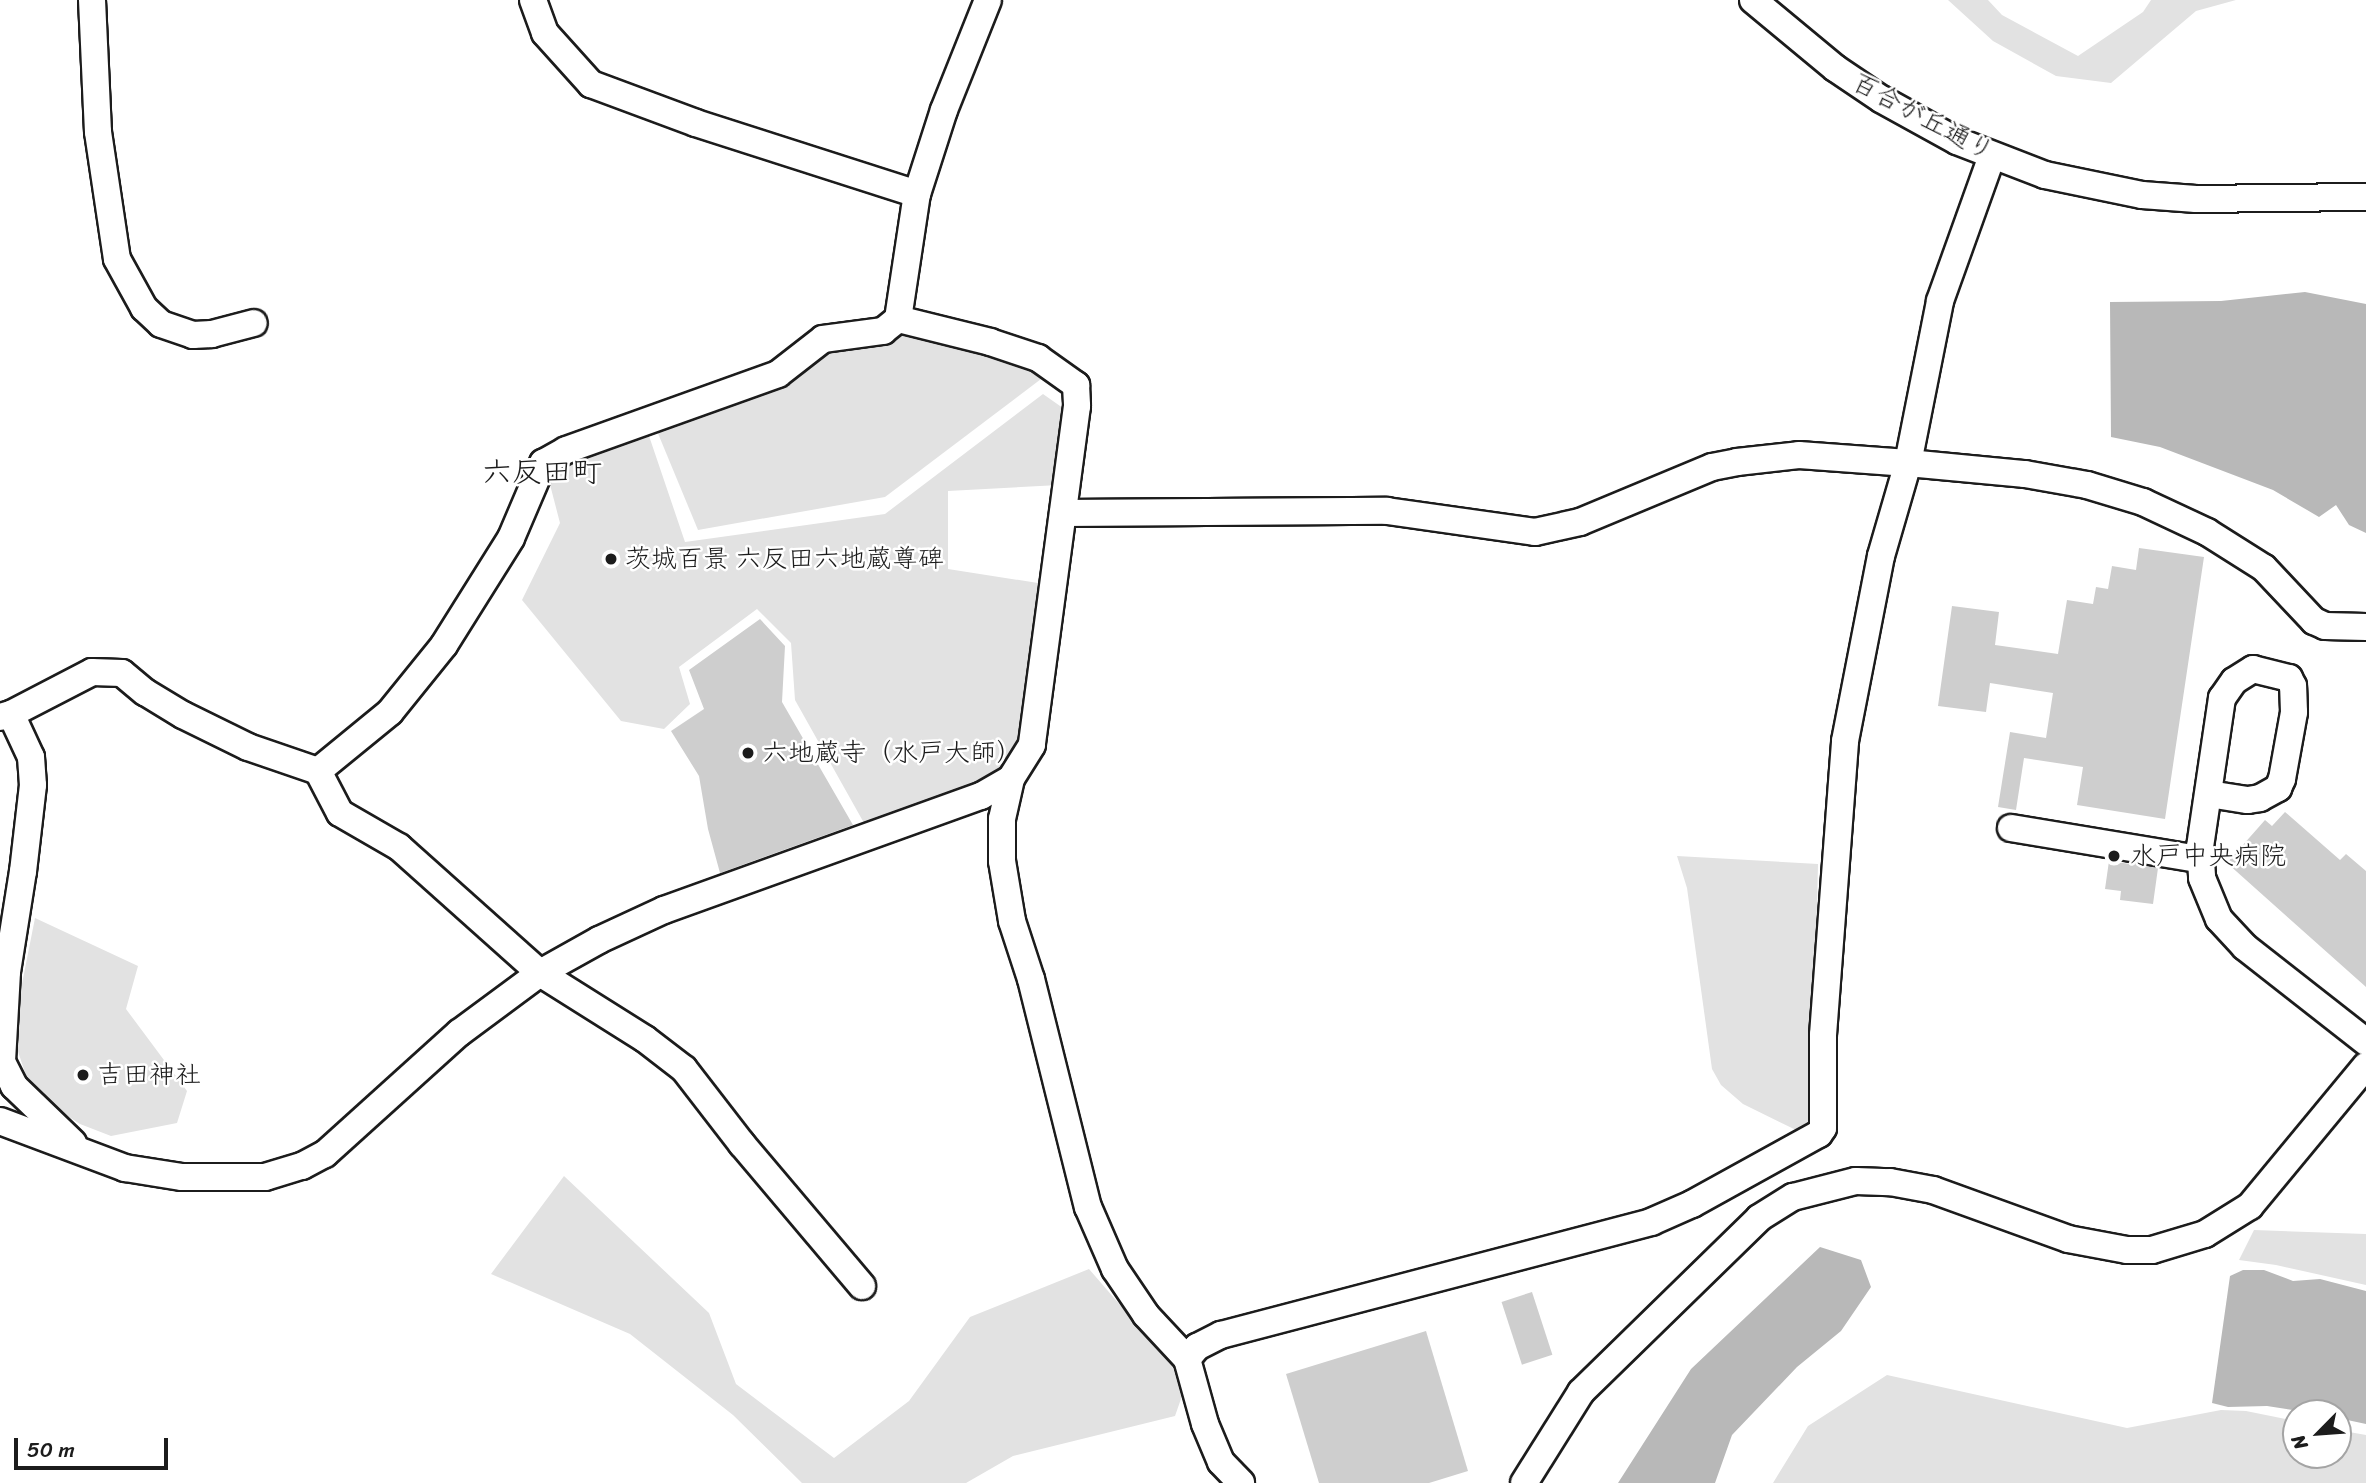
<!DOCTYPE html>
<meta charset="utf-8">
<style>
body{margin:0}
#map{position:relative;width:2366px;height:1483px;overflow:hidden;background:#fff;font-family:Sriracha,"Klee One",sans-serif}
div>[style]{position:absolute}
.green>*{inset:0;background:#e2e2e2}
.water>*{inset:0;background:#b8b8b8}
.building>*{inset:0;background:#cecece;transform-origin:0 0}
.roads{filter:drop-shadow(2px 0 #1c1c1c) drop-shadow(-2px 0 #1c1c1c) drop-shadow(0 2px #1c1c1c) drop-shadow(0 -2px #1c1c1c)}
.minor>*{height:26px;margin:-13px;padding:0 13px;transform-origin:13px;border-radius:13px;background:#fff}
.dots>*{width:19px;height:19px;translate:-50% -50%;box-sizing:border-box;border:4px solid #fff;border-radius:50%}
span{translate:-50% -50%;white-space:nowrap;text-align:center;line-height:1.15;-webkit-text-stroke:5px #fff;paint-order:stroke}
.street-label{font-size:26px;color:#1c1c1c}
.poi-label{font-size:26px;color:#1c1c1c}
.left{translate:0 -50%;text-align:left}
.quarter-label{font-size:30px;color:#1c1c1c}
.north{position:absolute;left:2282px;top:1399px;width:70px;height:70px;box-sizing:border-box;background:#fff;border:2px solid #a4a4a4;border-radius:50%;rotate:245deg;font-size:19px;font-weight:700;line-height:28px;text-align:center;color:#1c1c1c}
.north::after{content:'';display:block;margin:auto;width:24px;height:32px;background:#1c1c1c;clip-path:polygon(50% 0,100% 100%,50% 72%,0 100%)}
.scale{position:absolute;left:14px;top:1438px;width:154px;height:32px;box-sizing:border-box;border:4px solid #1c1c1c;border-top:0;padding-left:9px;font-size:21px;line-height:24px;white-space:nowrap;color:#1c1c1c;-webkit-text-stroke:5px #fff;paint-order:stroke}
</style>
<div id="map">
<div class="green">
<div style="clip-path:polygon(1948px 0,1988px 0,2002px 15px,2078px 56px,2143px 12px,2151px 0,2236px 0,2196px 11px,2111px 83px,2056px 76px,1993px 41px)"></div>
<div style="clip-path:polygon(900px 329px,1045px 376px,885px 497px,698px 530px,657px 431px,823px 349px)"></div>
<div style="clip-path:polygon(1043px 394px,1070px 413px,1059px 485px,948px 491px,948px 569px,1038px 583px,1019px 741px,996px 787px,864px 823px,795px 700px,791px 643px,757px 609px,679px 667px,690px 704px,664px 729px,621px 721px,522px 600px,560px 523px,547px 473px,647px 430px,685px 542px,885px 514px)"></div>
<div style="clip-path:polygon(1677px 856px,1818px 864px,1812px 1114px,1808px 1124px,1796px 1130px,1743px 1104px,1721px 1085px,1712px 1069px,1687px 888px)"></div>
<div style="clip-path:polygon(35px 918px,138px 966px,126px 1009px,187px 1091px,177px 1123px,111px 1136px,80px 1124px,44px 1101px,27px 1079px,15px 1042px,16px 1014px)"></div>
<div style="clip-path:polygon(564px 1176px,709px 1313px,736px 1384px,834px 1458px,909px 1401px,970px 1317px,1089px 1269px,1172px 1365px,1182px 1396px,1175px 1416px,1013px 1456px,966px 1483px,802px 1483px,733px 1415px,630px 1334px,491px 1274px)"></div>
<div style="clip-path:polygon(2254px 1230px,2366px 1234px,2366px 1285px,2276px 1265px,2239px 1260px)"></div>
<div style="clip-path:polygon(1887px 1375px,2127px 1428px,2221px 1410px,2246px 1411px,2296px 1421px,2296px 1455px,2338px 1455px,2338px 1430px,2366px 1435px,2366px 1483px,1773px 1483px,1808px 1426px)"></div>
</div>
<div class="water">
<div style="clip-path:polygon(2305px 292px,2366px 304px,2366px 533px,2349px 525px,2336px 505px,2319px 517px,2273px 490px,2160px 447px,2111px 437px,2110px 302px,2221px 301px)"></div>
<div style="clip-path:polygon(1820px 1247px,1861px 1260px,1871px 1287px,1841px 1331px,1797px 1367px,1732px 1435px,1715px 1483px,1618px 1483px,1691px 1369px)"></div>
<div style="clip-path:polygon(2243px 1270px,2264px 1270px,2293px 1281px,2320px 1279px,2366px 1291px,2366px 1424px,2338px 1418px,2338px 1413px,2313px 1413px,2267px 1406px,2228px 1407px,2212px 1403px,2230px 1276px)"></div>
</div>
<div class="building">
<div style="clip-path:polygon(2139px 548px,2204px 557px,2165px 819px,2077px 805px,2083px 767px,2024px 758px,2016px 810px,1998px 807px,2010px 732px,2046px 738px,2053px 693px,1990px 683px,1986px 712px,1938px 706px,1952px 606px,1999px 612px,1995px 645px,2058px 654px,2067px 600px,2093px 604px,2096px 587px,2108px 589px,2112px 566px,2136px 570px)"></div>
<div style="clip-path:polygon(760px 619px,785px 646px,782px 702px,853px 825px,720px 873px,708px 829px,699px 776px,671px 731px,704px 709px,689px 670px)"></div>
<div style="clip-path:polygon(2285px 812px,2340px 860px,2346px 854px,2366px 871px,2366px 987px,2227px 863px,2265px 820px,2272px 826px)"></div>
<div style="clip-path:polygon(2109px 861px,2158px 868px,2153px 904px,2120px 900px,2121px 891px,2105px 889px)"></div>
<div style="left:1532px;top:1292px;width:66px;height:32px;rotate:72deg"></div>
<div style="clip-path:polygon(1426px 1331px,1468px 1471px,1429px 1483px,1319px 1483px,1286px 1374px)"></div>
</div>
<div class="roads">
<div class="minor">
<div style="left:92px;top:0;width:132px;rotate:87.4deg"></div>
<div style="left:98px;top:132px;width:128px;rotate:81.5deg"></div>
<div style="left:117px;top:259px;width:56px;rotate:61.1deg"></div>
<div style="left:144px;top:308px;width:23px;rotate:43deg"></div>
<div style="left:161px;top:324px;width:34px;rotate:19deg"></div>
<div style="left:193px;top:335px;width:19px;rotate:-3deg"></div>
<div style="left:212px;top:334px;width:43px;rotate:-14.7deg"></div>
<div style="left:533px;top:0;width:35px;rotate:70deg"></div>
<div style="left:545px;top:33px;width:69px;rotate:48deg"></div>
<div style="left:591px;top:84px;width:112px;rotate:20.4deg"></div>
<div style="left:696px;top:123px;width:232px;rotate:17.8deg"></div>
<div style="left:1753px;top:0;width:107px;rotate:39.7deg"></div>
<div style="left:1835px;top:68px;width:55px;rotate:34deg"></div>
<div style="left:1881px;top:99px;width:87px;rotate:28.9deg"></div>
<div style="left:1957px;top:141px;width:94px;rotate:21.1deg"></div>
<div style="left:2045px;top:175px;width:99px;rotate:11.7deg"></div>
<div style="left:2142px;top:195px;width:54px;rotate:4.2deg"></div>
<div style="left:2196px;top:199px;width:170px;rotate:-0.7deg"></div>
<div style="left:898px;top:319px;width:95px;rotate:14deg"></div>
<div style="left:990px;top:342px;width:51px;rotate:18.4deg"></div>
<div style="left:1038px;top:358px;width:47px;rotate:35.4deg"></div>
<div style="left:1076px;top:385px;width:21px;rotate:87deg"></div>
<div style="left:1077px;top:406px;width:342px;rotate:97.6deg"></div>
<div style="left:1032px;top:745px;width:40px;rotate:122deg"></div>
<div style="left:1011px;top:779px;width:41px;rotate:102.7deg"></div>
<div style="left:1002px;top:819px;width:42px;rotate:90deg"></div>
<div style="left:1002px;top:861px;width:61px;rotate:80.5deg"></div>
<div style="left:1012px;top:921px;width:61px;rotate:71.9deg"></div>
<div style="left:1031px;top:979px;width:235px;rotate:76deg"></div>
<div style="left:1088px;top:1207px;width:68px;rotate:66.5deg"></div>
<div style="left:1115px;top:1269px;width:55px;rotate:56deg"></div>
<div style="left:1146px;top:1315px;width:60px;rotate:47deg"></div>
<div style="left:1187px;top:1359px;width:67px;rotate:74.5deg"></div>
<div style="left:1205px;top:1424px;width:41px;rotate:67.2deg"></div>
<div style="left:1221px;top:1462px;width:29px;rotate:46deg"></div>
<div style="left:1063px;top:513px;width:324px;rotate:-0.4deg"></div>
<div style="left:1387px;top:511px;width:149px;rotate:8.1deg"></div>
<div style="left:1535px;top:532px;width:46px;rotate:-12.5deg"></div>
<div style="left:1580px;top:522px;width:143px;rotate:-22.6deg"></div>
<div style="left:1712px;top:467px;width:25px;rotate:-11deg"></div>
<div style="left:1737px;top:462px;width:62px;rotate:-6.4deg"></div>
<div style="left:1799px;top:455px;width:109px;rotate:4.2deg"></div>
<div style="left:1908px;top:463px;width:118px;rotate:5.4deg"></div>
<div style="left:2025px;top:474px;width:63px;rotate:10.1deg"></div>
<div style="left:2087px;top:485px;width:59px;rotate:16.9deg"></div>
<div style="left:2143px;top:502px;width:71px;rotate:25.1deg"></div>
<div style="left:2207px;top:532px;width:67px;rotate:32.3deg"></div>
<div style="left:2264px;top:568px;width:73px;rotate:46.7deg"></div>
<div style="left:2314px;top:621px;width:12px;rotate:24deg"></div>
<div style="left:2325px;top:626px;width:41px;rotate:1.4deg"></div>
<div style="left:11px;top:714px;width:47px;rotate:65.1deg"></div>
<div style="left:31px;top:757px;width:28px;rotate:86deg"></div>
<div style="left:33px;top:785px;width:87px;rotate:96.6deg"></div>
<div style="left:23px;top:871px;width:102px;rotate:99deg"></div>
<div style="left:7px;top:972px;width:90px;rotate:93.2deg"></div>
<div style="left:2px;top:1062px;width:27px;rotate:63deg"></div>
<div style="left:14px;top:1086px;width:82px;rotate:44deg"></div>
<div style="left:0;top:717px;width:11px;rotate:-15deg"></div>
<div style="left:11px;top:714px;width:91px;rotate:-27.4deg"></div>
<div style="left:92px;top:672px;width:30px;rotate:2deg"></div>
<div style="left:122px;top:673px;width:30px;rotate:40deg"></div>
<div style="left:145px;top:692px;width:44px;rotate:31.2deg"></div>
<div style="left:183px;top:715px;width:72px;rotate:26.2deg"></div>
<div style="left:248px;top:747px;width:74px;rotate:18.9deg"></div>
<div style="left:318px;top:771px;width:47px;rotate:62.4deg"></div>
<div style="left:340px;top:813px;width:68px;rotate:30deg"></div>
<div style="left:399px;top:847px;width:189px;rotate:41.8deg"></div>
<div style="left:540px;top:973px;width:124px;rotate:32.2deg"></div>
<div style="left:645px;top:1039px;width:49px;rotate:37.6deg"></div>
<div style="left:684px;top:1069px;width:95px;rotate:52.3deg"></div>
<div style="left:742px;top:1144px;width:186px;rotate:49.8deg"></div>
<div style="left:318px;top:771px;width:93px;rotate:-39.3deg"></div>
<div style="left:390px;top:712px;width:86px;rotate:-51.1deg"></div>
<div style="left:444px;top:645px;width:126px;rotate:-57.9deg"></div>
<div style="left:511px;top:538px;width:82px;rotate:-66.9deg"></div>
<div style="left:543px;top:463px;width:26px;rotate:-29deg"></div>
<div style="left:566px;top:450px;width:225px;rotate:-19.7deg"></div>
<div style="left:778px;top:374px;width:57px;rotate:-37.9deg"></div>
<div style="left:823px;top:339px;width:61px;rotate:-7.6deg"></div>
<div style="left:883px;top:331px;width:19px;rotate:-39deg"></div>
<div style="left:898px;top:319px;width:126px;rotate:-81.4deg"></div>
<div style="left:917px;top:194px;width:88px;rotate:-72.2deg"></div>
<div style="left:944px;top:110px;width:118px;rotate:-68.2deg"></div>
<div style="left:2209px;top:794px;width:39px;rotate:9deg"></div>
<div style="left:2248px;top:800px;width:12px;rotate:-9deg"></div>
<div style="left:2260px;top:798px;width:21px;rotate:-29deg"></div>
<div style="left:2278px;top:788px;width:10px;rotate:-66deg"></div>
<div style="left:2282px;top:779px;width:68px;rotate:-79.8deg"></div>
<div style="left:2294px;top:712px;width:26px;rotate:-92deg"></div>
<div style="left:2293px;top:686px;width:9px;rotate:-117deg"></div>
<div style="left:2289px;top:678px;width:37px;rotate:-166deg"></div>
<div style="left:2253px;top:669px;width:22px;rotate:148deg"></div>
<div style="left:2234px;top:681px;width:21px;rotate:125deg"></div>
<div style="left:2222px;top:698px;width:151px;rotate:98.4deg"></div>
<div style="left:2200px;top:847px;width:31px;rotate:86deg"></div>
<div style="left:2202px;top:878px;width:44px;rotate:67.5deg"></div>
<div style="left:2219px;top:919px;width:38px;rotate:47deg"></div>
<div style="left:2245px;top:947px;width:154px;rotate:38.1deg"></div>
<div style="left:2011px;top:828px;width:191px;rotate:9.4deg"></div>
<div style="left:0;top:1121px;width:134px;rotate:20.6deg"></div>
<div style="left:125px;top:1168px;width:58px;rotate:9deg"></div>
<div style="left:182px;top:1177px;width:83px"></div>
<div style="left:265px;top:1177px;width:39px;rotate:-17deg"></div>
<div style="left:302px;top:1166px;width:26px;rotate:-28deg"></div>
<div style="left:325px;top:1154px;width:181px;rotate:-42.1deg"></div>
<div style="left:459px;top:1033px;width:101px;rotate:-36.5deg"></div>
<div style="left:540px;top:973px;width:68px;rotate:-29.2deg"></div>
<div style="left:599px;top:940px;width:72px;rotate:-24.8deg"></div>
<div style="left:664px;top:910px;width:337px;rotate:-19.8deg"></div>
<div style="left:981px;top:796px;width:34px;rotate:-30deg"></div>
<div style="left:1187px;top:1359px;width:16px;rotate:-50deg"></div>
<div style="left:1197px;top:1347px;width:27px;rotate:-27deg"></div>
<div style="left:1221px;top:1335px;width:445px;rotate:-14.7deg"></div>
<div style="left:1651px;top:1222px;width:45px;rotate:-23.7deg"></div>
<div style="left:1692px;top:1204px;width:145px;rotate:-28.9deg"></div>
<div style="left:1819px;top:1134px;width:7px;rotate:-56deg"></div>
<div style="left:1823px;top:1128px;width:93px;rotate:-90deg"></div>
<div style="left:1823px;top:1035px;width:295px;rotate:-85.7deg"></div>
<div style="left:1845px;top:741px;width:188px;rotate:-79deg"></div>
<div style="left:1881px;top:556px;width:97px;rotate:-73.8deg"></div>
<div style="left:1908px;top:463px;width:165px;rotate:-78.8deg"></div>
<div style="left:1940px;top:301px;width:154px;rotate:-70.3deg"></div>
<div style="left:1524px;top:1483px;width:107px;rotate:-57.9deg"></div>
<div style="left:1581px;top:1392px;width:249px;rotate:-44.3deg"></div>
<div style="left:1759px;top:1218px;width:40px;rotate:-32deg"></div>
<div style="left:1793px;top:1197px;width:65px;rotate:-14.3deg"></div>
<div style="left:1856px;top:1181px;width:34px;rotate:2deg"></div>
<div style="left:1890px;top:1182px;width:44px;rotate:10.5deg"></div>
<div style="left:1933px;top:1190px;width:144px;rotate:19.9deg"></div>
<div style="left:2068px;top:1239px;width:60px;rotate:10.6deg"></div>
<div style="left:2127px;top:1250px;width:25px"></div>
<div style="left:2152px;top:1250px;width:55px;rotate:-16.8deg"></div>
<div style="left:2205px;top:1234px;width:53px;rotate:-31.9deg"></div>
<div style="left:2250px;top:1206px;width:182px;rotate:-50.4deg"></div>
</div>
</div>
<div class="dots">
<div style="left:611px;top:559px;background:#1c1c1c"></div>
<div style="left:748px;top:753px;background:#1c1c1c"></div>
<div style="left:2114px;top:856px;background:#1c1c1c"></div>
<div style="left:83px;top:1075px;background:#1c1c1c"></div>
</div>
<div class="street-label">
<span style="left:1923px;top:117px;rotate:28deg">百合が丘通り</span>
</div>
<div class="poi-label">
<span class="left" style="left:625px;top:559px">茨城百景 六反田六地蔵尊碑</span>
<span class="left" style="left:762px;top:753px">六地蔵寺（水戸大師）</span>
<span class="left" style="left:2130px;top:856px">水戸中央病院</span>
<span class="left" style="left:97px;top:1075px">吉田神社</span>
</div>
<div class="quarter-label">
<span style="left:542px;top:472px">六反田町</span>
</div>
<div class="north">N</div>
<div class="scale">50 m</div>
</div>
